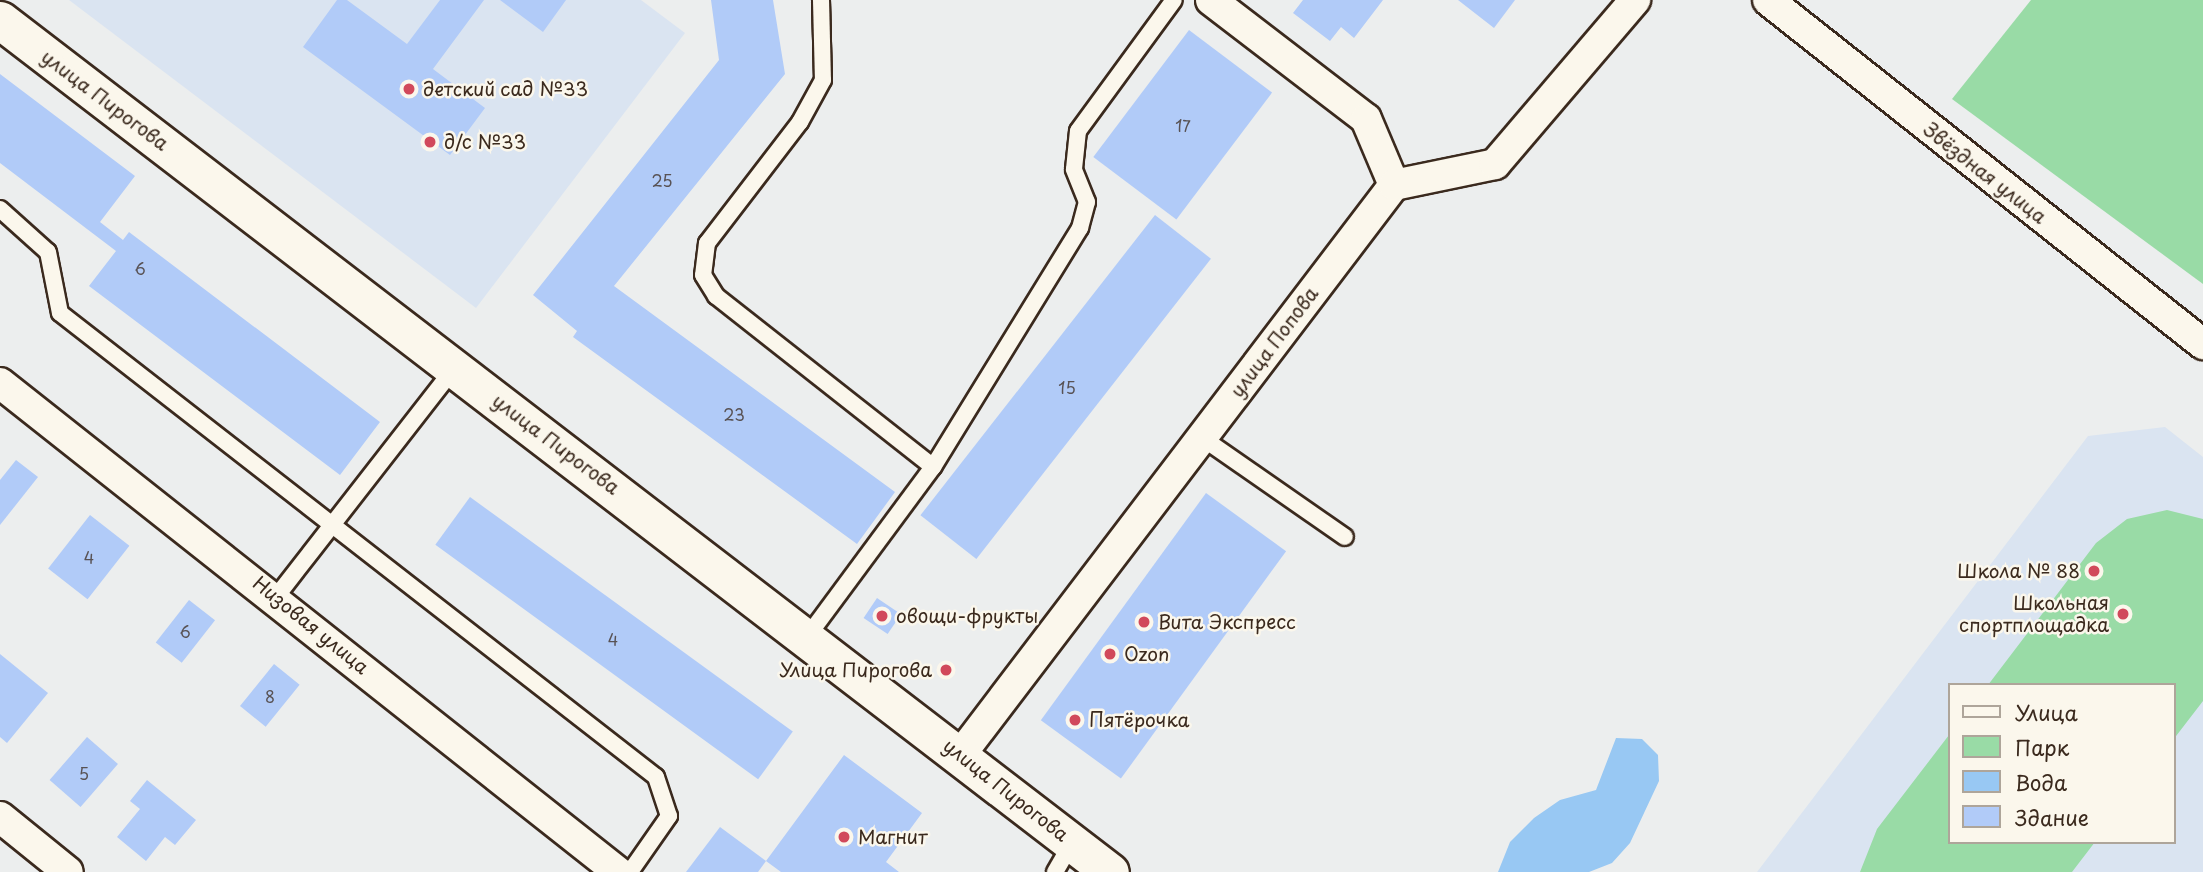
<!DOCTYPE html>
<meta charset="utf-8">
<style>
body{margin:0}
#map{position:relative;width:2203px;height:872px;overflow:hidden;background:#eceeee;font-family:"Playpen Sans",sans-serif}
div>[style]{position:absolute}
.built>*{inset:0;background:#dae4f1}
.green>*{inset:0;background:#99dba6}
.water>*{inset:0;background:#98c8f3}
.building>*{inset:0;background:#b1cbf8;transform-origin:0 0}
.roads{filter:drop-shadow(2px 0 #3b2a1e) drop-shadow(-2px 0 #3b2a1e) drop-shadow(0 2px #3b2a1e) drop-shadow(0 -2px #3b2a1e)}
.service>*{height:16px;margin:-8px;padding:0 8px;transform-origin:8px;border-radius:8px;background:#fbf7ec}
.minor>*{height:30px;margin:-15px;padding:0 15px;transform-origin:15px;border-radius:15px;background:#fbf7ec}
.tertiary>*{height:37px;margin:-18.5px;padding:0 18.5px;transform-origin:18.5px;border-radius:18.5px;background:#fbf7ec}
.dots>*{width:19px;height:19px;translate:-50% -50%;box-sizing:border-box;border:4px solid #fbf7ec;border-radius:50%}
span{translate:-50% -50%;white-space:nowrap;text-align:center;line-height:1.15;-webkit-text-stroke:5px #fbf7ec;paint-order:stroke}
.number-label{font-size:16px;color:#585254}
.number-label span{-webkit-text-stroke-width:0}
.poi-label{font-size:19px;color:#3b2a1e}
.left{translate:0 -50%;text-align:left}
.right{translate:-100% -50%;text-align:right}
.street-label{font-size:19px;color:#3b2a1e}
.legend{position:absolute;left:1948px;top:683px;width:228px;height:161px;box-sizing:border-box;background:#fbf7ec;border:2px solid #aea59a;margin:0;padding:9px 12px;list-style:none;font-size:21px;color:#3b2a1e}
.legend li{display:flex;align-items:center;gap:14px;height:35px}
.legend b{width:35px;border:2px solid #aea59a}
</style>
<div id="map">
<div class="built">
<div style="clip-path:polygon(69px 0,641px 0,685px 33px,476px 308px)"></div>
<div style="clip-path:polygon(evenodd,2165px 427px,2203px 457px,2203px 872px,1757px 872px,2088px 436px,2165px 427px,1949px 685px,2173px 685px,2173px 842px,1949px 842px,1949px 685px)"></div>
</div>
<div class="green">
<div style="clip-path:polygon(2031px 0,2203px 0,2203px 284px,1952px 99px)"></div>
<div style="clip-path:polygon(2167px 510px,2203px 519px,2203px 701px,2173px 740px,2173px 685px,1988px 685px,2096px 543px,2127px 519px)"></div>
<div style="clip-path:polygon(1949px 735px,1949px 842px,2095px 842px,2072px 872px,1860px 872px,1877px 829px)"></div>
</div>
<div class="water">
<div style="clip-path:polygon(1616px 738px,1642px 739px,1658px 755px,1659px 781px,1630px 843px,1612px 863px,1589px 872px,1498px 872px,1510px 842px,1534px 818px,1560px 800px,1596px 790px)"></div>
</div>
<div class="building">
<div style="clip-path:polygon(337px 0,347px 0,407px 44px,440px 0,484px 0,433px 69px,485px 108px,450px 155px,303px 47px)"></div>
<div style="clip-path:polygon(500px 0,566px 0,543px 32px)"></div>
<div style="clip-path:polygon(711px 0,773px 0,785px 74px,614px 286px,895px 492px,857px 544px,573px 337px,577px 331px,533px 295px,719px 60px)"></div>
<div style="clip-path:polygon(1303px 0,1383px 0,1354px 38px,1341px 27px,1330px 41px,1293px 13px)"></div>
<div style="clip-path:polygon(1458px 0,1515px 0,1494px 28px)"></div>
<div style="left:1189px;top:30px;width:104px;height:159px;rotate:37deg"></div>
<div style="clip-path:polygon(0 74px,135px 176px,100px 222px,123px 240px,129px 232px,380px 422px,340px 475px,89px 286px,116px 251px,0 163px)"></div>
<div style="left:1155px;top:215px;width:71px;height:381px;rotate:38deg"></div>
<div style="clip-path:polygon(16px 460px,38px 477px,0 525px,0 480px)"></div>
<div style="left:1206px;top:493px;width:99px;height:281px;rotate:36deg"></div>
<div style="left:470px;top:497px;width:399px;height:59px;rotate:36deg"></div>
<div style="left:90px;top:515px;width:50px;height:68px;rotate:38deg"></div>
<div style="left:877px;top:598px;width:29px;height:24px;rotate:34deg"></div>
<div style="left:189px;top:600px;width:33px;height:54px;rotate:38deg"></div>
<div style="clip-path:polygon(0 654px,48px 693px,7px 743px,0 737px)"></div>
<div style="left:274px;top:664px;width:33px;height:54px;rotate:39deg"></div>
<div style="left:87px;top:737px;width:41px;height:57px;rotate:41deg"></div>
<div style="clip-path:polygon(844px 755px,922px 813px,886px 862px,899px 872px,781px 872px,766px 861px)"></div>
<div style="clip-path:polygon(147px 780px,196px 820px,175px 845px,165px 837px,146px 861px,117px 837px,140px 809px,130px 801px)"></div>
<div style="clip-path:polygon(720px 827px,766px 861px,758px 872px,686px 872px)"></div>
</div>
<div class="roads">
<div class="service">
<div style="left:821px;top:0;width:80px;rotate:88.6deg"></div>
<div style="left:823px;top:80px;width:48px;rotate:118.7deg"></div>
<div style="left:800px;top:122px;width:153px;rotate:127.5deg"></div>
<div style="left:707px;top:243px;width:32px;rotate:97deg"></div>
<div style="left:703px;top:275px;width:25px;rotate:58deg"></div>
<div style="left:716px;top:296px;width:276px;rotate:38.2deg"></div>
<div style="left:0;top:209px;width:64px;rotate:41.9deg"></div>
<div style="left:48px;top:252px;width:62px;rotate:78.9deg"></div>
<div style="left:60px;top:313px;width:755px;rotate:37.9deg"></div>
<div style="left:656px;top:777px;width:41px;rotate:71.6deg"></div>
<div style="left:669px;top:816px;width:68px;rotate:124.9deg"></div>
<div style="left:1201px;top:437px;width:175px;rotate:34.8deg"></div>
<div style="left:276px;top:597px;width:291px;rotate:-52.1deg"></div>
<div style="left:807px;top:637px;width:212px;rotate:-53.5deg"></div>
<div style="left:933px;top:467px;width:281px;rotate:-58.4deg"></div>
<div style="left:1080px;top:228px;width:27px;rotate:-75deg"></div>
<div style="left:1087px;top:202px;width:35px;rotate:-112deg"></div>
<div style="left:1074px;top:169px;width:38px;rotate:-84deg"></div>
<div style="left:1078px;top:131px;width:162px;rotate:-53.8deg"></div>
<div style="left:1055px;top:872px;width:34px;rotate:-60deg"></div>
</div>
<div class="minor">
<div style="left:1211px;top:0;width:195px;rotate:37.5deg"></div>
<div style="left:1366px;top:119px;width:72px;rotate:67deg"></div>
<div style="left:1768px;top:0;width:555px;rotate:38.34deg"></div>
<div style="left:0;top:383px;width:788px;rotate:38.35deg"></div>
<div style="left:961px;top:754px;width:715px;rotate:-52.73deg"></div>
<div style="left:1394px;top:185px;width:103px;rotate:-11.7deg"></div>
<div style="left:1495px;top:164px;width:216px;rotate:-49.5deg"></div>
<div style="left:0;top:817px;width:87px;rotate:39deg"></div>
</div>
<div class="tertiary">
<div style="left:0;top:20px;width:1399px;rotate:37.51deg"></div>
</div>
</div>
<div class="dots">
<div style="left:409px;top:89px;background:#d1495b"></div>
<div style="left:430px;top:142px;background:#d1495b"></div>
<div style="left:2094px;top:571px;background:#d1495b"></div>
<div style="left:2123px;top:614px;background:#d1495b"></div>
<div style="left:882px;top:616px;background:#d1495b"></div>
<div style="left:1144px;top:622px;background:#d1495b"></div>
<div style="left:1110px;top:654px;background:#d1495b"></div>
<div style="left:946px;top:670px;background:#d1495b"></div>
<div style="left:1075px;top:720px;background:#d1495b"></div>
<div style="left:844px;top:837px;background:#d1495b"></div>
</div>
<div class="number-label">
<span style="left:1183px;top:125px">17</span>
<span style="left:662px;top:180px">25</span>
<span style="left:140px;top:268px">6</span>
<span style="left:1067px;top:387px">15</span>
<span style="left:734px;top:414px">23</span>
<span style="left:89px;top:557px">4</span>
<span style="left:185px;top:631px">6</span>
<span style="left:613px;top:639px">4</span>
<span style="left:270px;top:696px">8</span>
<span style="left:84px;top:773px">5</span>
</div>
<div class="poi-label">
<span class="left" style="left:423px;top:89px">детский сад №33</span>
<span class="left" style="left:444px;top:142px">д/с №33</span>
<span class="right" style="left:2080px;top:571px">Школа № 88</span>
<span class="right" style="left:2109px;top:614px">Школьная<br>спортплощадка</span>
<span class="left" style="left:896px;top:616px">овощи-фрукты</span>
<span class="left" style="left:1158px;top:622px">Вита Экспресс</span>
<span class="left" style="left:1124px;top:654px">Ozon</span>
<span class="right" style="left:932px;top:670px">Улица Пирогова</span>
<span class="left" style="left:1089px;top:720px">Пятёрочка</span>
<span class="left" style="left:858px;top:837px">Магнит</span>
</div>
<div class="street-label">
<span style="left:105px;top:100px;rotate:37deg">улица Пирогова</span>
<span style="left:1985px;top:173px;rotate:38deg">Звёздная улица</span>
<span style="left:1274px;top:342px;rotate:-53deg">улица Попова</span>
<span style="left:556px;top:444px;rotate:37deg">улица Пирогова</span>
<span style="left:311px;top:625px;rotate:39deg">Низовая улица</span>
<span style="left:1006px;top:790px;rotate:38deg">улица Пирогова</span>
</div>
<ul class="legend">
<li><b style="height:9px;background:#fbf7ec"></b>Улица</li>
<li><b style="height:19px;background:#99dba6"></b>Парк</li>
<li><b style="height:19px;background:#98c8f3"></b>Вода</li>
<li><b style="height:19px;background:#b1cbf8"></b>Здание</li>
</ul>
</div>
